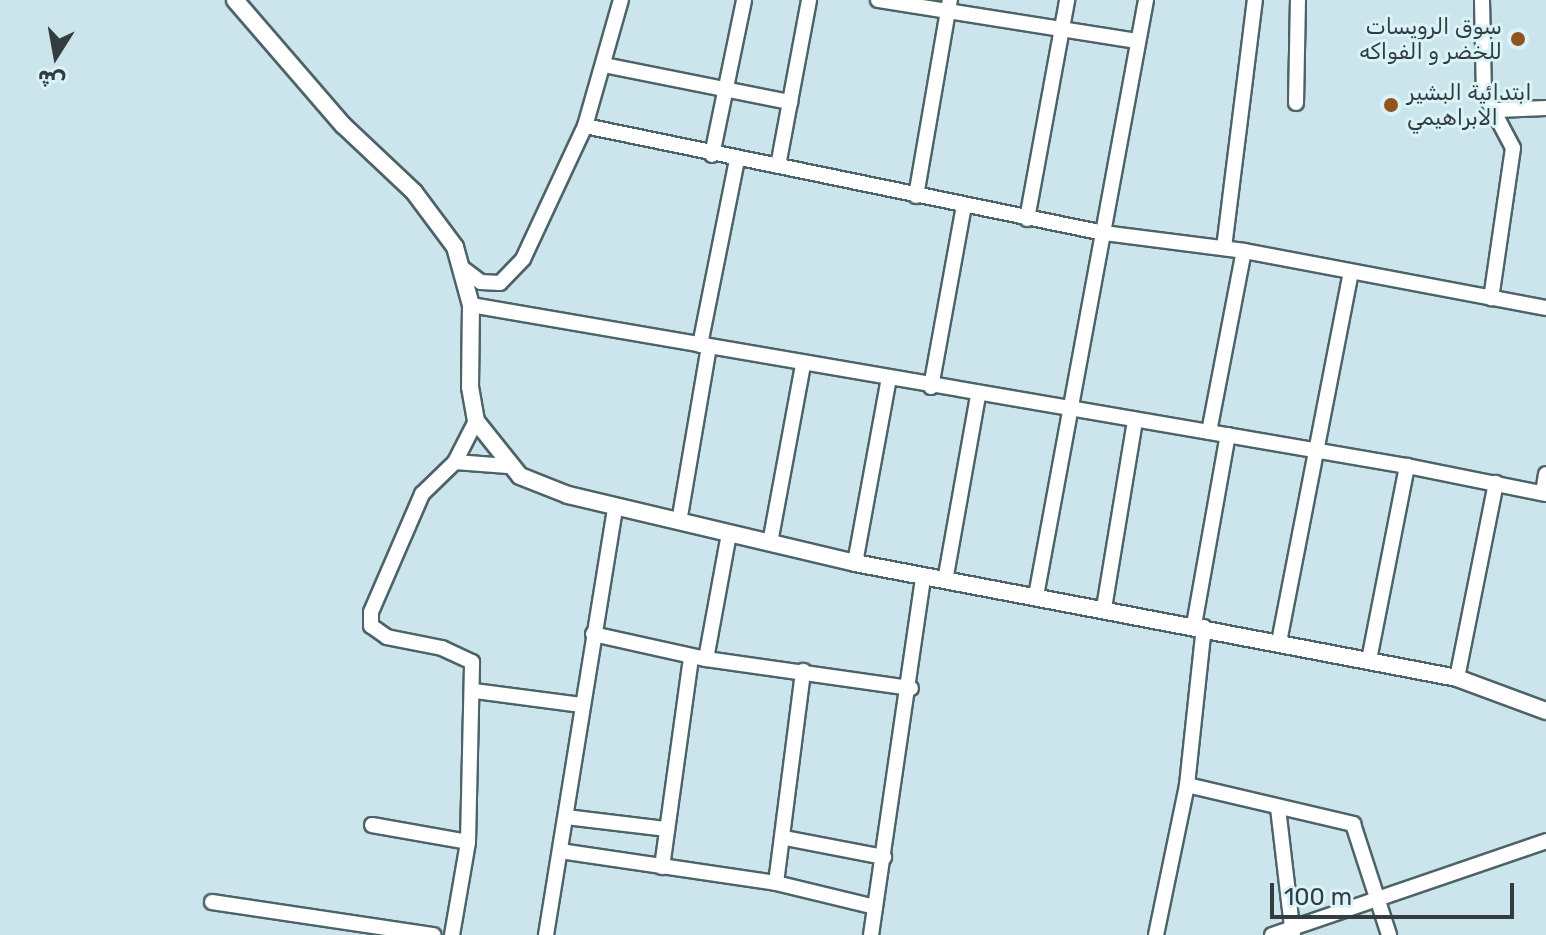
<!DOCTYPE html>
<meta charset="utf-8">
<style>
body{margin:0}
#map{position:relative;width:1546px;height:935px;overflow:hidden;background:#cce5ec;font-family:Rubik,"Noto Sans Arabic",sans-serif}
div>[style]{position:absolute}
.roads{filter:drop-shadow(2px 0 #4d6369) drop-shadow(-2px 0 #4d6369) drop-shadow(0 2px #4d6369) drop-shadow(0 -2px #4d6369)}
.minor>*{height:14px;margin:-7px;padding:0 7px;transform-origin:7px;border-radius:7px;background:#fff}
.tertiary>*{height:16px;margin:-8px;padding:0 8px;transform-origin:8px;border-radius:8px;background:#fff}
.dots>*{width:22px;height:22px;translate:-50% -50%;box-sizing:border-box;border:4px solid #d9f3f9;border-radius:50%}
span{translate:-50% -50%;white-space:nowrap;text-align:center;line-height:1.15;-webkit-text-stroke:6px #d9f3f9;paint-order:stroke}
.poi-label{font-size:22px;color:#333d40}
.right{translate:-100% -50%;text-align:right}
.left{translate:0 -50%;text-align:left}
.north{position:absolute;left:16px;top:16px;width:80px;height:80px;-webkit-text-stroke:6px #d9f3f9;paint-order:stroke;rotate:191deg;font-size:22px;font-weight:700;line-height:32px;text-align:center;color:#333d40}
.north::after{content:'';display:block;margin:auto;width:28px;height:36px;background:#333d40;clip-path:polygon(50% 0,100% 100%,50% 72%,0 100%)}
.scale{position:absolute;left:1270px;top:883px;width:244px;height:36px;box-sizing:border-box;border:4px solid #333d40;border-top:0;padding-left:10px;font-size:24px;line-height:28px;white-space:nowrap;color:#333d40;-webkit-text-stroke:6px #d9f3f9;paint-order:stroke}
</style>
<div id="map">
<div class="roads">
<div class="minor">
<div style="left:878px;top:0;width:263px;rotate:9deg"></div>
<div style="left:1482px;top:0;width:93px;rotate:88.8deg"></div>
<div style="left:1484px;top:93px;width:62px;rotate:62.2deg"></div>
<div style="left:1513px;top:148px;width:152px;rotate:98.3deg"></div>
<div style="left:604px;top:65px;width:190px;rotate:11.3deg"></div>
<div style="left:1296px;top:103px;width:103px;rotate:-88.9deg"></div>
<div style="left:1497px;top:110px;width:49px;rotate:-2.3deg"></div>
<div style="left:585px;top:126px;width:530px;rotate:11.65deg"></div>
<div style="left:1104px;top:233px;width:141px;rotate:7.3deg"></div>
<div style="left:1244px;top:251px;width:307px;rotate:10.7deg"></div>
<div style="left:712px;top:155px;width:158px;rotate:-78.3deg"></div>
<div style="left:778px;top:166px;width:169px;rotate:-79.4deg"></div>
<div style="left:916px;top:196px;width:199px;rotate:-80.2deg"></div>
<div style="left:1027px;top:219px;width:223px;rotate:-79.6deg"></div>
<div style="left:1224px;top:248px;width:250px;rotate:-82.9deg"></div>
<div style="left:465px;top:270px;width:20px;rotate:37deg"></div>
<div style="left:481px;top:282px;width:19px;rotate:3deg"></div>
<div style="left:500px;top:283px;width:33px;rotate:-46deg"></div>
<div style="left:523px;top:259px;width:147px;rotate:-65deg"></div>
<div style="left:585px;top:126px;width:131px;rotate:-74.1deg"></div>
<div style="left:471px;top:305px;width:950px;rotate:9.76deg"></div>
<div style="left:1407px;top:466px;width:142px;rotate:11.4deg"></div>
<div style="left:700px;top:345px;width:190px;rotate:-78.7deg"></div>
<div style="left:931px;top:387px;width:184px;rotate:-79.7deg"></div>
<div style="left:1209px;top:432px;width:184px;rotate:-79.1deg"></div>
<div style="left:455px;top:462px;width:53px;rotate:4.3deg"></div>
<div style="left:1543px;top:493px;width:19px;rotate:-81deg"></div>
<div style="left:679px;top:522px;width:178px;rotate:-80.3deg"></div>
<div style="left:770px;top:543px;width:181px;rotate:-79.5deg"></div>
<div style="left:855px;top:563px;width:188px;rotate:-79.6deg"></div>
<div style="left:945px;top:581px;width:188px;rotate:-79.9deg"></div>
<div style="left:1036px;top:596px;width:606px;rotate:-79.54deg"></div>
<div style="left:1104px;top:608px;width:191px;rotate:-80.6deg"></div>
<div style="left:1194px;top:625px;width:193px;rotate:-79.9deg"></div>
<div style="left:593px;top:634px;width:116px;rotate:12.5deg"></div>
<div style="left:706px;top:659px;width:207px;rotate:8.1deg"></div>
<div style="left:1279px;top:642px;width:377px;rotate:-79deg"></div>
<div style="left:706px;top:659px;width:127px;rotate:-79.6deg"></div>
<div style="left:1369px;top:660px;width:198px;rotate:-78.9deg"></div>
<div style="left:1457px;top:678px;width:199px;rotate:-78.7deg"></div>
<div style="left:475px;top:691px;width:108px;rotate:7.5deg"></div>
<div style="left:1187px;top:785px;width:171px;rotate:13.2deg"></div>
<div style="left:1353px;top:824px;width:117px;rotate:72deg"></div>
<div style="left:1278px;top:808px;width:128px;rotate:83.3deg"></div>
<div style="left:566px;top:817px;width:102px;rotate:6.8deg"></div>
<div style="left:372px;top:825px;width:97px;rotate:10deg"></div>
<div style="left:785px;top:838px;width:101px;rotate:10.9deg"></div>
<div style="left:560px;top:851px;width:218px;rotate:8.4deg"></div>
<div style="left:776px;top:883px;width:102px;rotate:13.6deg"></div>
<div style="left:662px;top:867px;width:212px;rotate:-82.1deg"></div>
<div style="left:776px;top:883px;width:214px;rotate:-82.7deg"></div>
<div style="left:212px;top:902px;width:224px;rotate:8.5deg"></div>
<div style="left:452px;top:935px;width:94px;rotate:-80.2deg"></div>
<div style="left:468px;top:842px;width:180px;rotate:-88.7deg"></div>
<div style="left:472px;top:662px;width:33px;rotate:-155deg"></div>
<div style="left:442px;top:648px;width:56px;rotate:-168.7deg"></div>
<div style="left:387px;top:637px;width:19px;rotate:-145deg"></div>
<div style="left:371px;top:626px;width:14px;rotate:-90deg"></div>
<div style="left:371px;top:612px;width:129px;rotate:-66.6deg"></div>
<div style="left:422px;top:494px;width:46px;rotate:-44.1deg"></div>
<div style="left:455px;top:462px;width:46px;rotate:-62.9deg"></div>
<div style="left:546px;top:935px;width:434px;rotate:-80.8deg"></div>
<div style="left:871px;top:935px;width:361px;rotate:-81.7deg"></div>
<div style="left:1156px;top:935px;width:153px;rotate:-78.3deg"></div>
<div style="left:1187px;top:785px;width:159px;rotate:-83.9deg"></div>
<div style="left:1272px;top:935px;width:290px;rotate:-18.9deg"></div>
</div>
<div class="tertiary">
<div style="left:235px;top:0;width:165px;rotate:49.2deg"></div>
<div style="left:343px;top:125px;width:98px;rotate:43.3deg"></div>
<div style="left:414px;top:192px;width:69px;rotate:53.3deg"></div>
<div style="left:455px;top:247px;width:60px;rotate:74.6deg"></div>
<div style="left:471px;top:305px;width:82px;rotate:90.7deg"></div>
<div style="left:470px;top:387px;width:35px;rotate:80deg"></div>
<div style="left:476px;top:421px;width:70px;rotate:51.3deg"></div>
<div style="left:520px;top:476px;width:52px;rotate:21.6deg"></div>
<div style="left:568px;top:495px;width:295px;rotate:13.3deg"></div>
<div style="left:855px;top:563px;width:613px;rotate:10.81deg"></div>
<div style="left:1457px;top:678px;width:95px;rotate:20.3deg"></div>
</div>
</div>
<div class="dots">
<div style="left:1518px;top:39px;background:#93531d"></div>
<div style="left:1391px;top:105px;background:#93531d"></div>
</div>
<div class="poi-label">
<span class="right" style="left:1502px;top:39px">سوق الرويسات<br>للخضر و الفواكه</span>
<span class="left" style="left:1407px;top:105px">ابتدائية البشير<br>الابراهيمي</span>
</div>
<div class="north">ش</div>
<div class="scale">100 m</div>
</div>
